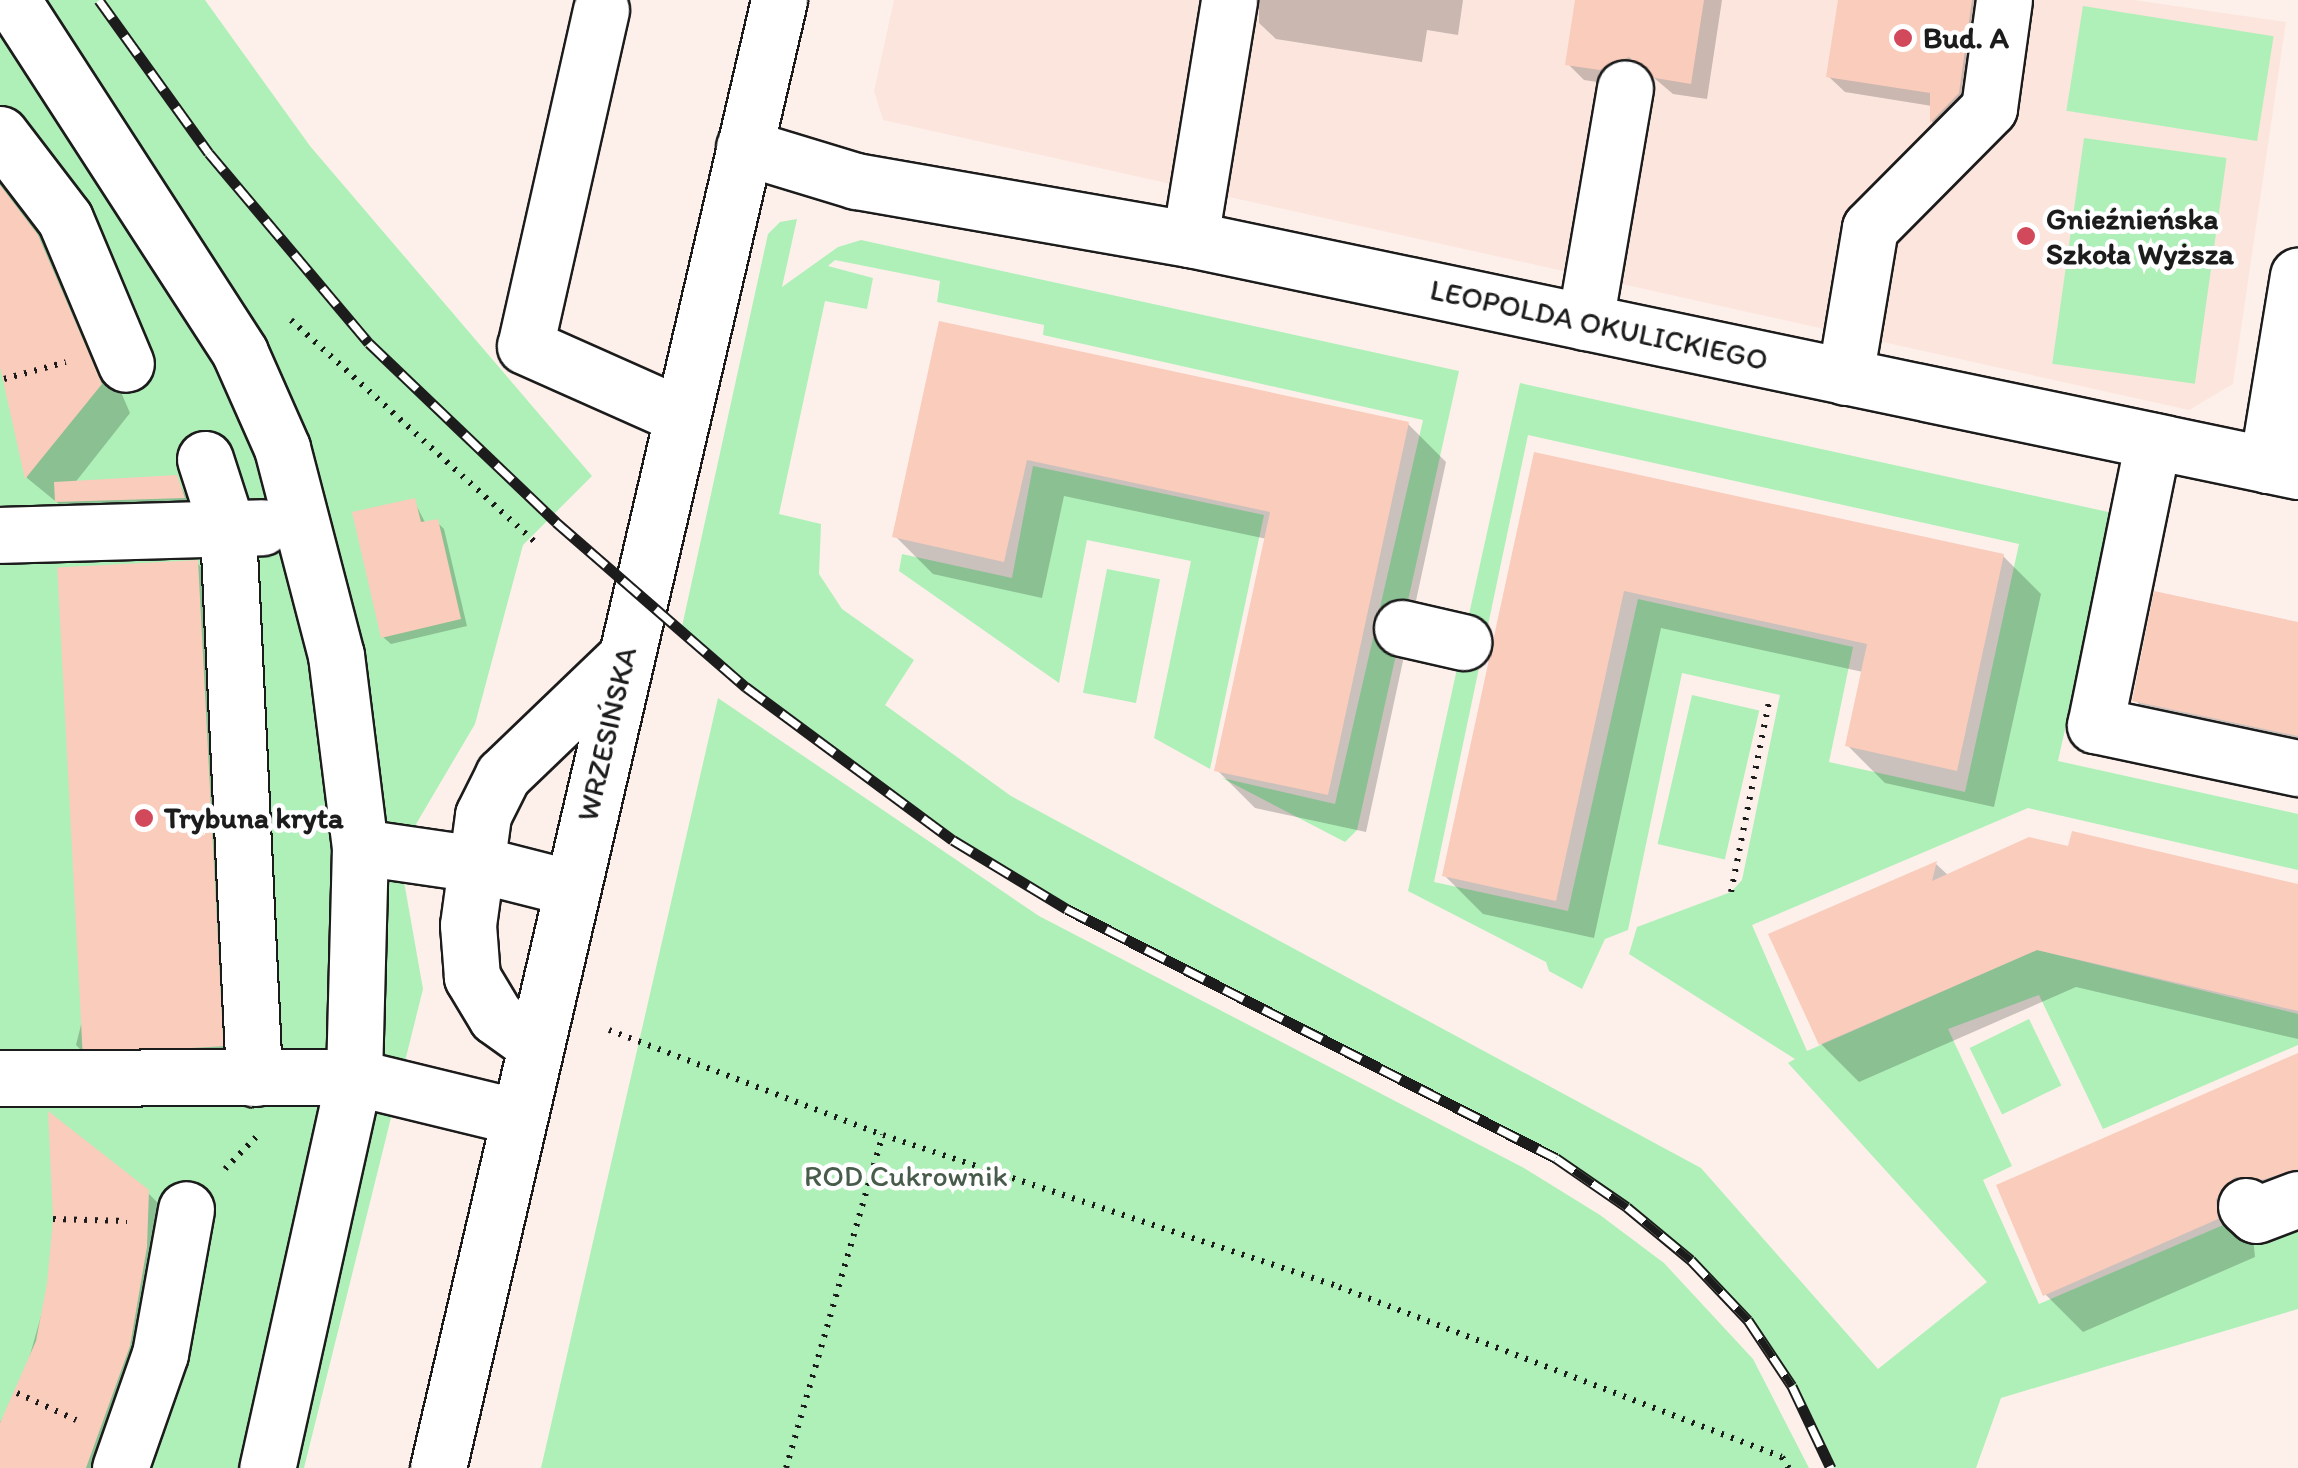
<!DOCTYPE html>
<meta charset="utf-8">
<style>
body{margin:0}
#map{position:relative;width:2298px;height:1468px;overflow:hidden;background:#fdf0eb;font-family:Itim,sans-serif}
div>[style]{position:absolute}
.built>*{inset:0;background:#fce5dd}
.green>*{inset:0;background:#aef0b8;transform-origin:0 0}
.shadow>*{inset:0;background:#0003}
.building>*{inset:0;background:#f9ccbc;transform-origin:0 0}
.path>*{height:6px;margin-top:-3px;transform-origin:0;background:repeating-linear-gradient(90deg,#1c1c1c 0 2.5px,transparent 0 10.5px)}
.roads{filter:drop-shadow(2px 0 #1c1c1c) drop-shadow(-2px 0 #1c1c1c) drop-shadow(0 2px #1c1c1c) drop-shadow(0 -2px #1c1c1c)}
.minor>*{height:55px;margin:-27.5px;padding:0 27.5px;transform-origin:27.5px;border-radius:27.5px;background:#fff}
.rail>*{height:11px;margin-top:-5.5px;transform-origin:0;background:repeating-linear-gradient(90deg,#fff 0 22px,#1c1c1c 0 44px);box-sizing:border-box;border-block:2px solid #1c1c1c}
.dots>*{width:28px;height:28px;translate:-50% -50%;box-sizing:border-box;border:5px solid #fff;border-radius:50%}
span{translate:-50% -50%;white-space:nowrap;text-align:center;line-height:1.15;-webkit-text-stroke:9px #fff;paint-order:stroke}
.poi-label{font-size:30px;color:#1c1c1c;font-weight:700}
.left{translate:0 -50%;text-align:left}
.street-label{font-size:30px;color:#1c1c1c}
.park-label{font-size:30px;color:#485c4b}
</style>
<div id="map">
<div class="built">
<div style="clip-path:polygon(894px 0,2134px 0,2286px 22px,2233px 384px,2189px 410px,883px 120px,874px 91px)"></div>
</div>
<div class="green">
<div style="clip-path:polygon(0 0,205px 0,310px 146px,592px 476px,523px 545px,475px 724px,399px 853px,423px 989px,304px 1468px,0 1468px)"></div>
<div style="left:2083px;top:6px;width:193px;height:106px;rotate:9deg"></div>
<div style="left:2084px;top:138px;width:144px;height:228px;rotate:8deg"></div>
<div style="clip-path:polygon(evenodd,797px 219px,782px 287px,838px 247px,861px 240px,1459px 371px,1357px 830px,1345px 842px,1222px 778px,1335px 804px,1423px 420px,1043px 335px,1044px 325px,937px 302px,940px 281px,835px 260px,828px 266px,873px 278px,867px 309px,825px 301px,779px 514px,821px 524px,819px 574px,842px 609px,914px 660px,885px 705px,1011px 796px,1701px 1168px,1878px 1369px,1987px 1282px,1788px 1063px,1795px 1059px,1629px 954px,1637px 927px,1731px 892px,1742px 880px,1780px 695px,1682px 673px,1628px 930px,1605px 939px,1582px 989px,1549px 971px,1546px 962px,1408px 891px,1520px 383px,2113px 513px,2058px 761px,2298px 814px,2298px 870px,2028px 808px,1752px 925px,1807px 1051px,2037px 950px,2298px 1014px,2298px 1045px,2103px 1129px,2039px 995px,1948px 1029px,2012px 1166px,1983px 1180px,2039px 1304px,2235px 1220px,2298px 1225px,2298px 1309px,2001px 1398px,1976px 1468px,1831px 1468px,1792px 1386px,1748px 1320px,1691px 1260px,1627px 1207px,1478px 1116px,1189px 976px,1067px 909px,844px 763px,681px 631px,768px 234px,780px 222px,797px 219px,1528px 435px,2019px 544px,1965px 792px,1829px 762px,1853px 647px,1638px 599px,1568px 911px,1434px 882px,1528px 435px)"></div>
<div style="clip-path:polygon(1033px 466px,1264px 515px,1210px 769px,1154px 738px,1191px 561px,1087px 540px,1059px 683px,899px 571px,902px 554px,1012px 578px)"></div>
<div style="left:1107px;top:569px;width:54px;height:126px;rotate:11deg"></div>
<div style="left:1692px;top:695px;width:69px;height:153px;rotate:13deg"></div>
<div style="clip-path:polygon(718px 698px,1039px 916px,1524px 1168px,1600px 1215px,1664px 1263px,1753px 1359px,1809px 1468px,541px 1468px)"></div>
<div style="left:2029px;top:1019px;width:74px;height:66px;rotate:64deg"></div>
</div>
<div class="shadow">
<div style="clip-path:polygon(1259px 0,1463px 0,1458px 35px,1427px 30px,1422px 62px,1276px 39px,1259px 23px)"></div>
<div style="clip-path:polygon(1578px 0,1722px 0,1707px 99px,1673px 94px,1647px 72px,1617px 85px,1584px 80px,1568px 64px)"></div>
<div style="clip-path:polygon(1840px 0,1994px 0,1975px 110px,1947px 138px,1932px 122px,1932px 106px,1845px 92px,1828px 76px)"></div>
<div style="clip-path:polygon(0 167px,4px 185px,67px 267px,130px 413px,74px 484px,176px 478px,191px 505px,65px 509px,27px 478px,0 365px)"></div>
<div style="clip-path:polygon(941px 324px,1408px 424px,1446px 462px,1366px 832px,1255px 808px,1217px 770px,1267px 539px,1064px 496px,1042px 598px,933px 574px,895px 536px)"></div>
<div style="clip-path:polygon(1536px 455px,2003px 556px,2041px 594px,1994px 807px,1885px 783px,1847px 745px,1863px 672px,1661px 628px,1594px 938px,1483px 914px,1445px 876px)"></div>
<div style="clip-path:polygon(414px 501px,426px 524px,437px 522px,444px 529px,467px 626px,391px 644px,383px 637px)"></div>
<div style="clip-path:polygon(197px 563px,227px 593px,250px 1075px,106px 1075px,76px 1045px)"></div>
<div style="clip-path:polygon(2298px 624px,2298px 753px,2158px 724px,2135px 700px)"></div>
<div style="clip-path:polygon(2070px 849px,2298px 886px,2298px 1039px,2076px 987px,1859px 1082px,1821px 1044px,1772px 935px,1936px 864px,1949px 876px)"></div>
<div style="clip-path:polygon(2298px 1055px,2298px 1216px,2253px 1237px,2255px 1257px,2083px 1332px,2045px 1294px)"></div>
<div style="clip-path:polygon(147px 1192px,178px 1223px,127px 1468px,0 1468px,0 1422px,19px 1394px,50px 1284px)"></div>
</div>
<div class="building">
<div style="clip-path:polygon(1575px 0,1704px 0,1691px 84px,1655px 78px,1629px 57px,1600px 70px,1565px 65px)"></div>
<div style="clip-path:polygon(1838px 0,1972px 0,1959px 93px,1930px 123px,1930px 93px,1826px 77px)"></div>
<div style="clip-path:polygon(0 185px,38px 235px,102px 384px,25px 479px,0 367px)"></div>
<div style="clip-path:polygon(939px 321px,1409px 422px,1328px 795px,1214px 771px,1270px 512px,1027px 460px,1004px 562px,892px 537px)"></div>
<div style="clip-path:polygon(1534px 452px,2004px 554px,1957px 771px,1845px 746px,1867px 644px,1624px 591px,1556px 901px,1442px 876px)"></div>
<div style="clip-path:polygon(177px 475px,185px 498px,55px 502px,54px 482px)"></div>
<div style="clip-path:polygon(415px 498px,421px 522px,438px 519px,461px 619px,381px 638px,352px 512px)"></div>
<div style="left:198px;top:560px;width:487px;height:141px;rotate:87deg"></div>
<div style="clip-path:polygon(2154px 591px,2298px 622px,2298px 736px,2132px 701px)"></div>
<div style="clip-path:polygon(2072px 831px,2298px 884px,2298px 1011px,2037px 950px,1819px 1045px,1768px 934px,1937px 861px,1932px 881px,2029px 837px,2068px 846px)"></div>
<div style="clip-path:polygon(2298px 1053px,2298px 1169px,2261px 1180px,2235px 1177px,2216px 1199px,2218px 1219px,2043px 1296px,1996px 1185px)"></div>
<div style="clip-path:polygon(48px 1111px,149px 1190px,147px 1247px,130px 1346px,86px 1468px,0 1468px,0 1423px,36px 1341px,47px 1283px,53px 1220px)"></div>
</div>
<div class="path">
<div style="left:291px;top:320px;width:333px;rotate:42.3deg"></div>
<div style="left:4px;top:379px;width:64px;rotate:-15.3deg"></div>
<div style="left:1731px;top:892px;width:194px;rotate:-78.7deg"></div>
<div style="left:609px;top:1030px;width:293px;rotate:21deg"></div>
<div style="left:883px;top:1135px;width:481px;rotate:18.4deg"></div>
<div style="left:1339px;top:1287px;width:474px;rotate:21deg"></div>
<div style="left:1782px;top:1457px;width:13px;rotate:58deg"></div>
<div style="left:225px;top:1169px;width:47px;rotate:-45.9deg"></div>
<div style="left:53px;top:1219px;width:74px;rotate:1.5deg"></div>
<div style="left:17px;top:1393px;width:65px;rotate:24.6deg"></div>
<div style="left:786px;top:1468px;width:347px;rotate:-73.8deg"></div>
</div>
<div class="roads">
<div class="minor">
<div style="left:12px;top:0;width:420px;rotate:57.1deg"></div>
<div style="left:240px;top:353px;width:104px;rotate:66.1deg"></div>
<div style="left:282px;top:448px;width:214px;rotate:75.4deg"></div>
<div style="left:336px;top:655px;width:193px;rotate:82.9deg"></div>
<div style="left:360px;top:847px;width:230px;rotate:91.5deg"></div>
<div style="left:354px;top:1077px;width:401px;rotate:102.5deg"></div>
<div style="left:601px;top:10px;width:344px;rotate:102.7deg"></div>
<div style="left:525px;top:346px;width:170px;rotate:24deg"></div>
<div style="left:0;top:134px;width:107px;rotate:52.6deg"></div>
<div style="left:65px;top:219px;width:157px;rotate:67.2deg"></div>
<div style="left:744px;top:147px;width:117px;rotate:16.9deg"></div>
<div style="left:856px;top:181px;width:339px;rotate:9.9deg"></div>
<div style="left:1190px;top:239px;width:1132px;rotate:11.83deg"></div>
<div style="left:1190px;top:239px;width:242px;rotate:-80.7deg"></div>
<div style="left:1585px;top:322px;width:237px;rotate:-80.3deg"></div>
<div style="left:1845px;top:377px;width:151px;rotate:-80.5deg"></div>
<div style="left:1870px;top:228px;width:169px;rotate:-45.2deg"></div>
<div style="left:1989px;top:108px;width:109px;rotate:-82.1deg"></div>
<div style="left:2153px;top:441px;width:290px;rotate:101.5deg"></div>
<div style="left:2095px;top:725px;width:208px;rotate:12deg"></div>
<div style="left:205px;top:459px;width:75px;rotate:72.1deg"></div>
<div style="left:228px;top:530px;width:549px;rotate:87.28deg"></div>
<div style="left:2267px;top:465px;width:192px;rotate:-80.7deg"></div>
<div style="left:0;top:535px;width:262px;rotate:-1.7deg"></div>
<div style="left:1402px;top:628px;width:63px;rotate:12.9deg"></div>
<div style="left:360px;top:847px;width:118px;rotate:8.3deg"></div>
<div style="left:477px;top:864px;width:97px;rotate:14.3deg"></div>
<div style="left:535px;top:1045px;width:48px;rotate:-144.3deg"></div>
<div style="left:496px;top:1017px;width:47px;rotate:-121deg"></div>
<div style="left:472px;top:977px;width:52px;rotate:-94.4deg"></div>
<div style="left:468px;top:925px;width:111px;rotate:-82.2deg"></div>
<div style="left:483px;top:815px;width:45px;rotate:-63.4deg"></div>
<div style="left:503px;top:775px;width:168px;rotate:-43.8deg"></div>
<div style="left:0;top:1078px;width:354px;rotate:-0.2deg"></div>
<div style="left:354px;top:1077px;width:169px;rotate:13.7deg"></div>
<div style="left:2246px;top:1206px;width:13px;rotate:42deg"></div>
<div style="left:2256px;top:1215px;width:45px;rotate:-20.9deg"></div>
<div style="left:120px;top:1468px;width:121px;rotate:-70.7deg"></div>
<div style="left:160px;top:1354px;width:147px;rotate:-79.8deg"></div>
<div style="left:438px;top:1468px;width:1507px;rotate:-76.92deg"></div>
</div>
</div>
<div class="rail">
<div style="left:99px;top:0;width:188px;rotate:54.3deg"></div>
<div style="left:209px;top:153px;width:248px;rotate:49.9deg"></div>
<div style="left:369px;top:343px;width:259px;rotate:43.7deg"></div>
<div style="left:556px;top:522px;width:252px;rotate:41deg"></div>
<div style="left:746px;top:687px;width:257px;rotate:36.5deg"></div>
<div style="left:953px;top:840px;width:133px;rotate:31.2deg"></div>
<div style="left:1067px;top:909px;width:549px;rotate:26.99deg"></div>
<div style="left:1556px;top:1158px;width:86px;rotate:34.6deg"></div>
<div style="left:1627px;top:1207px;width:83px;rotate:39.6deg"></div>
<div style="left:1691px;top:1260px;width:83px;rotate:46.5deg"></div>
<div style="left:1748px;top:1320px;width:79px;rotate:56.3deg"></div>
<div style="left:1792px;top:1386px;width:91px;rotate:64.6deg"></div>
</div>
<div class="dots">
<div style="left:1903px;top:38px;background:#d1495b"></div>
<div style="left:2026px;top:236px;background:#d1495b"></div>
<div style="left:144px;top:818px;background:#d1495b"></div>
</div>
<div class="poi-label">
<span class="left" style="left:1923px;top:38px">Bud. A</span>
<span class="left" style="left:2046px;top:236px">Gnieźnieńska<br>Szkoła Wyższa</span>
<span class="left" style="left:164px;top:818px">Trybuna kryta</span>
</div>
<div class="street-label">
<span style="left:1599px;top:325px;rotate:12deg">LEOPOLDA OKULICKIEGO</span>
<span style="left:607px;top:734px;rotate:-77deg">WRZESIŃSKA</span>
</div>
<div class="park-label">
<span style="left:906px;top:1176px">ROD Cukrownik</span>
</div>
</div>
